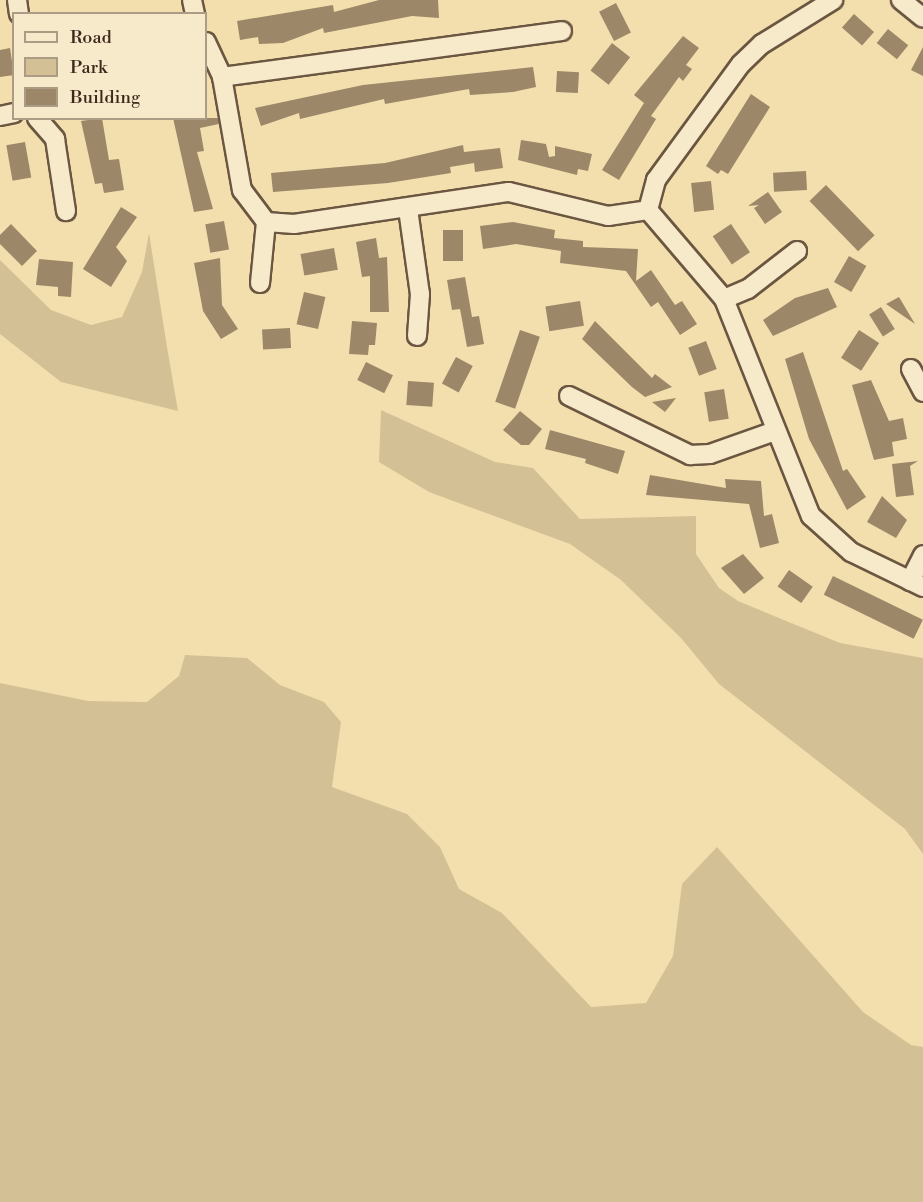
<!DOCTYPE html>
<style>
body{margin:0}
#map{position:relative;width:923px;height:1202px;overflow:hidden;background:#f3dfae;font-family:"Libre Bodoni",serif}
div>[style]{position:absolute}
.green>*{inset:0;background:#d4c095}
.building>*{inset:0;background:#9c8768;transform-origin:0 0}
.roads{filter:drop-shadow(2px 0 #6b5641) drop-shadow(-2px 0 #6b5641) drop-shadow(0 2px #6b5641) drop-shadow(0 -2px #6b5641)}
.minor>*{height:18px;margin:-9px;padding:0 9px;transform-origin:9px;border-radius:9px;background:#f7eaca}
span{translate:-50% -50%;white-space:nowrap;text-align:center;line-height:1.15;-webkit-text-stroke:5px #f7eaca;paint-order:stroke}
.legend{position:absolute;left:12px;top:12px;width:195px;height:108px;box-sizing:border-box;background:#f7eaca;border:2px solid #ad9c85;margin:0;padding:8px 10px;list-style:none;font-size:18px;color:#3e281d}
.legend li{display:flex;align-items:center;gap:12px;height:30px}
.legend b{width:30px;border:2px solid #ad9c85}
</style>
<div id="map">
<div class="green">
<div style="clip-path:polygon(149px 233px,167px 347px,178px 411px,61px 382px,0 334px,0 260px,51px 310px,91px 325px,122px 317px,142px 272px)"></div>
<div style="clip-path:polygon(381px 410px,495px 462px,533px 468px,580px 519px,696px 516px,696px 554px,719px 588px,738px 601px,840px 643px,923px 658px,923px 854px,905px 829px,719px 684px,681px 638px,621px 580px,570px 544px,429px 492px,379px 462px)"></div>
<div style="clip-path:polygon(185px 655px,247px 658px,280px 685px,324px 702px,341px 722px,332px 787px,407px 814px,440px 847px,459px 889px,502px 913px,591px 1007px,646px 1003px,673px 956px,682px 884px,717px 847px,863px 1012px,911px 1045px,923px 1047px,923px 1202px,0 1202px,0 683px,88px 701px,147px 702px,179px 676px)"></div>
</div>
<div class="building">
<div style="clip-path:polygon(379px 0,438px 0,439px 18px,412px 16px,324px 33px,323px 28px,283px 43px,259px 44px,258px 37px,240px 40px,237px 21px,333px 5px,334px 12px)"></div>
<div style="left:616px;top:3px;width:33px;height:19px;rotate:63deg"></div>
<div style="left:854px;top:14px;width:27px;height:18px;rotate:42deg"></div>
<div style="left:888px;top:29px;width:26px;height:18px;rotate:39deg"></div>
<div style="clip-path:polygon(683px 36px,699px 48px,686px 65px,692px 69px,683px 81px,679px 77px,651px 116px,656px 119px,619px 180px,602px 170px,644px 103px,634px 95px)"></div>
<div style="left:612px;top:43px;width:23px;height:35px;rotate:38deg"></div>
<div style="clip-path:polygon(923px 47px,923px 76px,911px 70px)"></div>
<div style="clip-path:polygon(10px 48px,14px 75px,0 77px,0 50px)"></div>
<div style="clip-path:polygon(533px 67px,536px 87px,513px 92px,470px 95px,469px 89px,385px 104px,384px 99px,300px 119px,299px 113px,261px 126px,255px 108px,363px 85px)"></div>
<div style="left:557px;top:71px;width:22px;height:21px;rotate:3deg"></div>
<div style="clip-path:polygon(751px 94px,770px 107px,728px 174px,721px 170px,718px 174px,706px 166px)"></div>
<div style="clip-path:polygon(102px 118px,109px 160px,119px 159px,124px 190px,104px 193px,102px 183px,95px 184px,81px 121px)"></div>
<div style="clip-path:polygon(173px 118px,218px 118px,219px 124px,200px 128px,204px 151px,197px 152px,213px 209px,194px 212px)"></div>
<div style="clip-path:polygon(521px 140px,546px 144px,549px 157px,555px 156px,555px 146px,592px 154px,588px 171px,578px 169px,577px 175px,518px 160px)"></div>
<div style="left:25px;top:142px;width:36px;height:19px;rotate:80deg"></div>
<div style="clip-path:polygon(463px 145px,464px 152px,500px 148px,503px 168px,475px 172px,474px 163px,450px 167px,451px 173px,388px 183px,273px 192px,271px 173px,385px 163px)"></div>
<div style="left:806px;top:171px;width:19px;height:33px;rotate:87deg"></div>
<div style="left:711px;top:181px;width:29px;height:20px;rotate:84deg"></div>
<div style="left:826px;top:185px;width:70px;height:23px;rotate:46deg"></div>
<div style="clip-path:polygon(768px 192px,782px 212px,765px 224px,754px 208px,759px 205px,748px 206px)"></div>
<div style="clip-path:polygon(121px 207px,137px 217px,116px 247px,127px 261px,111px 287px,83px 269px)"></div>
<div style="left:224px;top:221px;width:29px;height:19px;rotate:80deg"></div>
<div style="clip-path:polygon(513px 222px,555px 230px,554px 238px,583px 241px,583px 247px,638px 249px,636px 281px,651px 270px,675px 305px,682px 301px,697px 324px,680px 335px,658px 302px,651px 307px,626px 271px,560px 263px,561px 251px,516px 244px,483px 249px,480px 226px)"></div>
<div style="clip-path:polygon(11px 224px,37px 251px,22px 266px,0 244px,0 235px)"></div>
<div style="left:731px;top:224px;width:34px;height:22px;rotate:56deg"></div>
<div style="left:443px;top:230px;width:20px;height:31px"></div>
<div style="clip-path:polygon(376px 238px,379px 258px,387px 257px,389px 312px,370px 312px,370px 276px,362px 277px,356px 242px)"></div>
<div style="left:334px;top:248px;width:22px;height:34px;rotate:80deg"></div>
<div style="left:849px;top:256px;width:20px;height:30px;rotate:30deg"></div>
<div style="clip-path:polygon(220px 258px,222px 305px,238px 329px,221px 339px,203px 311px,194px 263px)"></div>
<div style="clip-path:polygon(39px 259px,73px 262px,71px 297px,58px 296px,58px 287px,36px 285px)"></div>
<div style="clip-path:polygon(465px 277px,472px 317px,479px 316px,484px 344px,467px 347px,460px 309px,452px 310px,447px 280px)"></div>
<div style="clip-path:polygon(828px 288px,837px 307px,773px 336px,763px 320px,795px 298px)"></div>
<div style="left:304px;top:292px;width:22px;height:33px;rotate:13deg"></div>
<div style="clip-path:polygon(899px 297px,915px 324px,886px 304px)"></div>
<div style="left:580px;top:301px;width:25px;height:35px;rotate:81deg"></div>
<div style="left:881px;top:307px;width:26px;height:14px;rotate:58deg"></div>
<div style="clip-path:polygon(352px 321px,377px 323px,375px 345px,369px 345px,368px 355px,349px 354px)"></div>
<div style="clip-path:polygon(595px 321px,652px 378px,655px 374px,672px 387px,645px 397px,632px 387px,582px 339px)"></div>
<div style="left:290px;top:328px;width:20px;height:28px;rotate:87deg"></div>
<div style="left:520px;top:330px;width:21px;height:76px;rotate:19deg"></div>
<div style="left:859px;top:330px;width:24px;height:33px;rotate:33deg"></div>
<div style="left:706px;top:341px;width:30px;height:19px;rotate:69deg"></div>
<div style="clip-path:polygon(803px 352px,843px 471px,847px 469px,866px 497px,847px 510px,809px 439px,785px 359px)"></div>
<div style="left:456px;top:357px;width:19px;height:30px;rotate:28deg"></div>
<div style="left:366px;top:362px;width:30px;height:20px;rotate:26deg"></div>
<div style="clip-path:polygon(871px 380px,889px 421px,903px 418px,907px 439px,892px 442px,894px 456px,874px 460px,852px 385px)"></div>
<div style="left:408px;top:381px;width:26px;height:24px;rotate:4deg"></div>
<div style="left:724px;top:389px;width:30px;height:20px;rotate:81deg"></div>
<div style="clip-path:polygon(676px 398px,665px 412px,652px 402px)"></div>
<div style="clip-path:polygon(520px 411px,542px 429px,529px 445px,521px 445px,503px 430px)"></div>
<div style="clip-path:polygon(550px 430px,625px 451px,618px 474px,585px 463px,586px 459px,545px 449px)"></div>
<div style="clip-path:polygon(918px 461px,910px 466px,914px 495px,896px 497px,892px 464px)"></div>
<div style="clip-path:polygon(650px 475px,726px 488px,725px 479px,761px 481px,764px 516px,772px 514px,779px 543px,760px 548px,749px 504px,646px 495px)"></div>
<div style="clip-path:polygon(882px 496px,907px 520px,896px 538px,867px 522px)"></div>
<div style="clip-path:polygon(743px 554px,764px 578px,744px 594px,721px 568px)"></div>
<div style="left:789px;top:570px;width:29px;height:20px;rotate:35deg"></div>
<div style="left:833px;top:576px;width:100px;height:21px;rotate:26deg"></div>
</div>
<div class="roads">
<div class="minor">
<div style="left:17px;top:0;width:14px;rotate:82deg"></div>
<div style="left:192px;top:0;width:14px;rotate:78deg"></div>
<div style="left:901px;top:0;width:28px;rotate:39deg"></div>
<div style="left:206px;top:42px;width:38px;rotate:65deg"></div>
<div style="left:222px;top:77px;width:115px;rotate:80deg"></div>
<div style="left:242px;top:190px;width:40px;rotate:53deg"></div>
<div style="left:222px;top:77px;width:343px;rotate:-7.7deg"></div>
<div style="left:0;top:116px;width:14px;rotate:-12deg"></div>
<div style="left:37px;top:118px;width:28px;rotate:49deg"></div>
<div style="left:55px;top:139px;width:73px;rotate:81.3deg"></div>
<div style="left:408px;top:209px;width:86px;rotate:82deg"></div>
<div style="left:420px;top:294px;width:42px;rotate:94.1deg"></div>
<div style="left:648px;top:210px;width:117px;rotate:49.5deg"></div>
<div style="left:724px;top:299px;width:234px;rotate:68.2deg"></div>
<div style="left:811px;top:516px;width:54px;rotate:42deg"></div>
<div style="left:851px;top:552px;width:80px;rotate:25.9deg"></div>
<div style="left:648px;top:210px;width:31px;rotate:-75deg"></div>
<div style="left:656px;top:180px;width:144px;rotate:-53.8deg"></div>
<div style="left:741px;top:64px;width:29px;rotate:-44deg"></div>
<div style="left:762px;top:44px;width:84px;rotate:-31.8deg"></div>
<div style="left:266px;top:222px;width:28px;rotate:4deg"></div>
<div style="left:294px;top:224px;width:217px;rotate:-8.5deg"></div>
<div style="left:509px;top:192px;width:102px;rotate:13.6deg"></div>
<div style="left:608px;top:216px;width:40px;rotate:-8.5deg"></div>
<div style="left:260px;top:283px;width:61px;rotate:-84.4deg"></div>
<div style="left:724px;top:299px;width:26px;rotate:-23deg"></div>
<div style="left:748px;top:289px;width:62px;rotate:-37.8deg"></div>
<div style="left:911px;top:369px;width:26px;rotate:62deg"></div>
<div style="left:569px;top:396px;width:135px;rotate:26deg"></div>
<div style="left:690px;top:455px;width:20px;rotate:-3deg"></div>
<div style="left:710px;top:454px;width:66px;rotate:-19.5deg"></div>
<div style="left:910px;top:581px;width:29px;rotate:-63deg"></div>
</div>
</div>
<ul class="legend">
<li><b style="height:8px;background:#f7eaca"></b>Road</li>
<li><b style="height:16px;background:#d4c095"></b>Park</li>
<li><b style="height:16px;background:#9c8768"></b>Building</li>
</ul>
</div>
